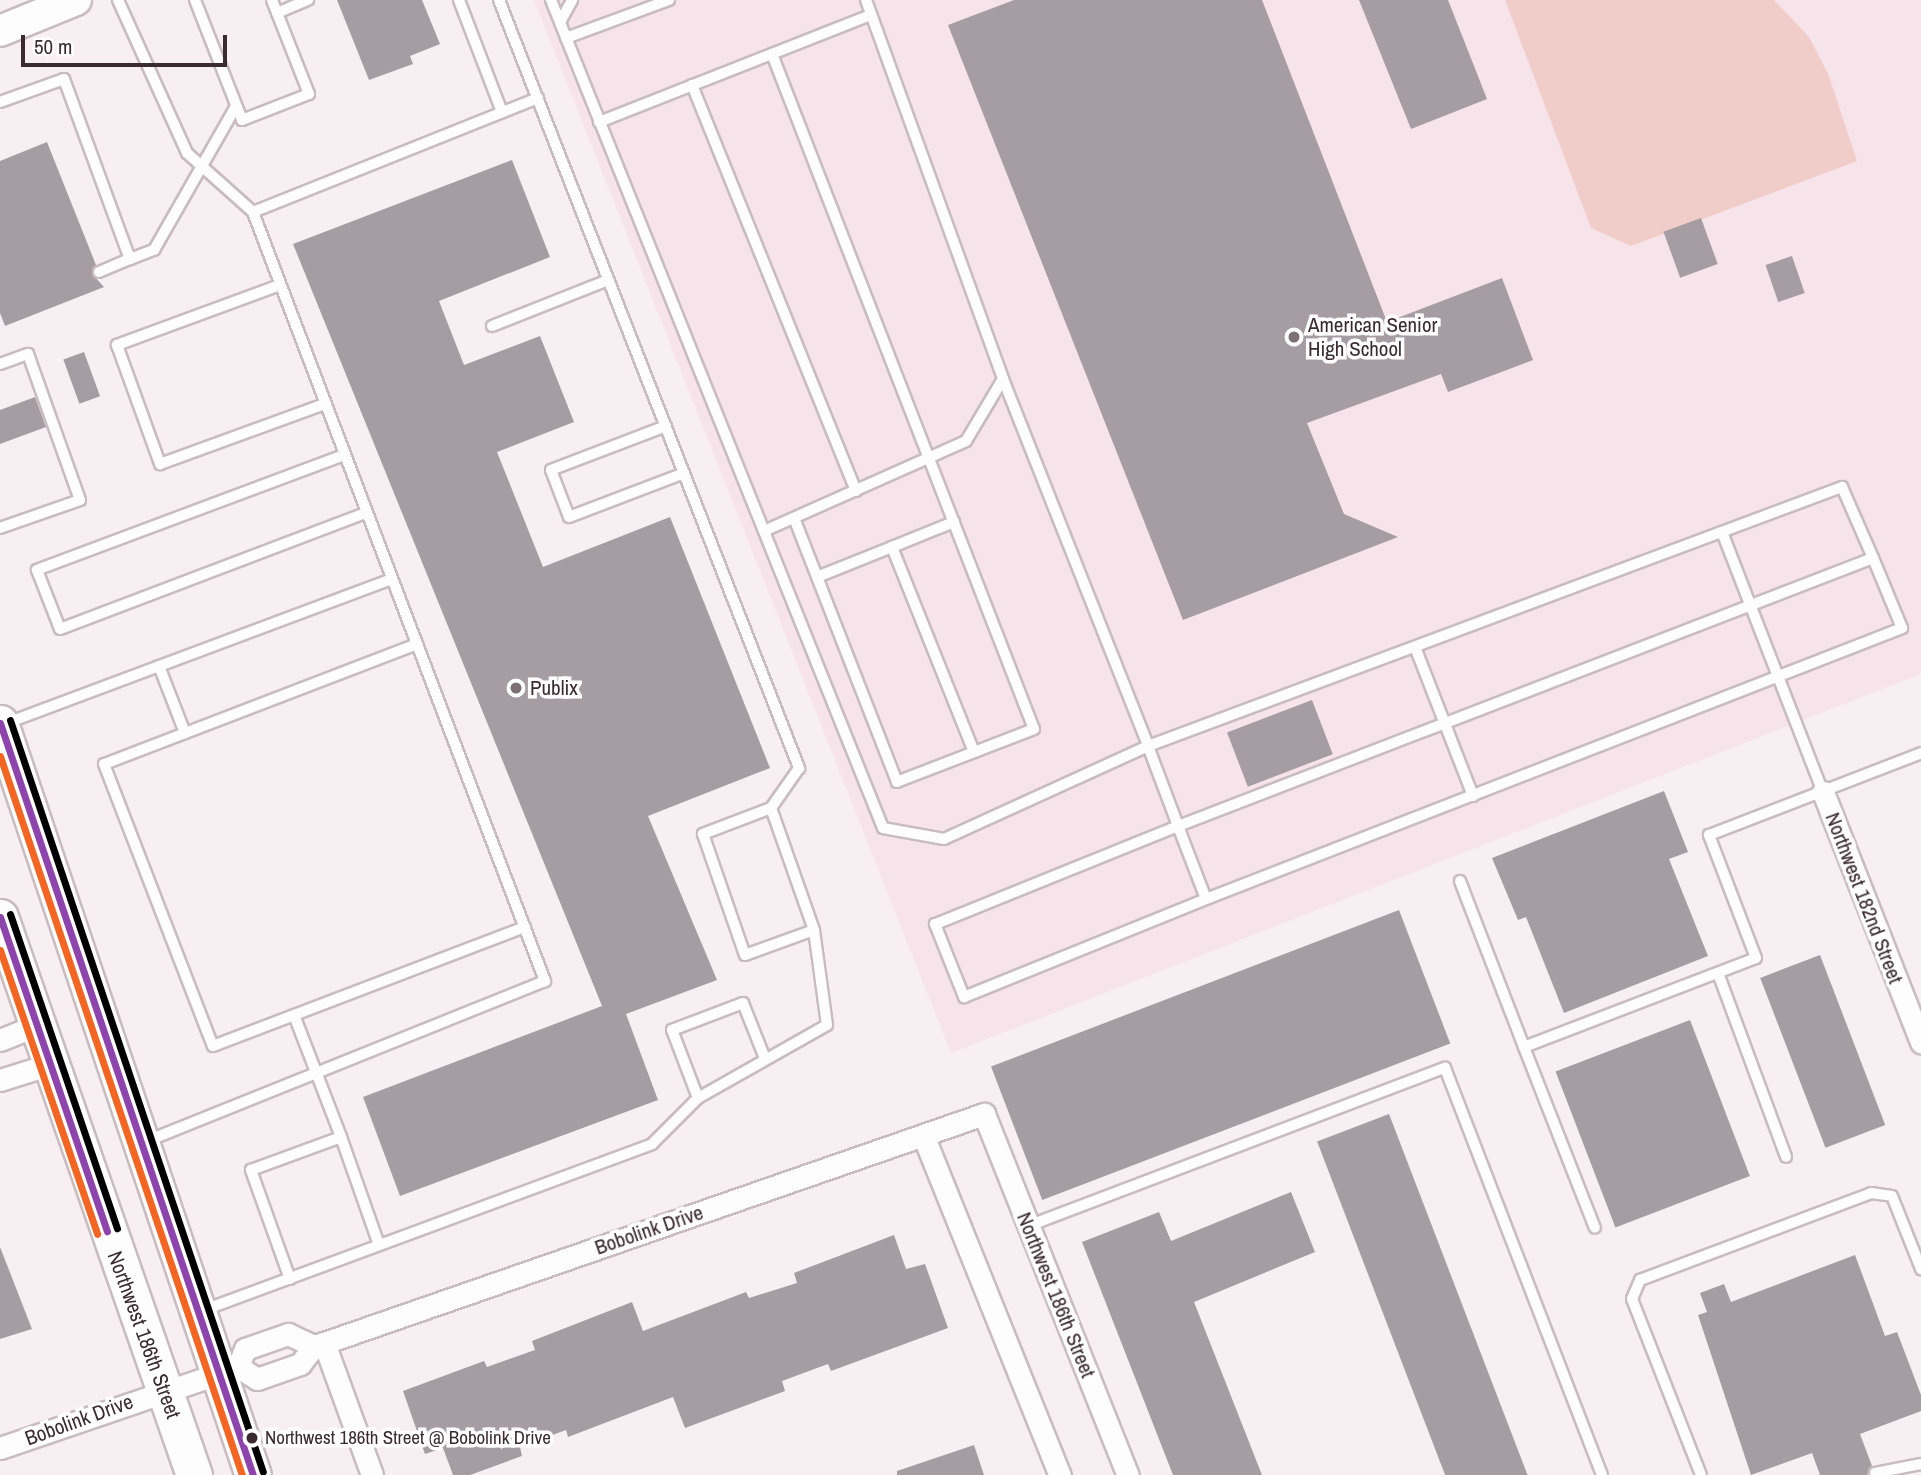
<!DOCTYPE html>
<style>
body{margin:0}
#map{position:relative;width:1921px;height:1475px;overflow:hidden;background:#f8eff2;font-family:"Archivo Narrow",sans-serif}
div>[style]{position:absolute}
.built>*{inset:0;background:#f7e3ea}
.green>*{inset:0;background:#f0cdc9}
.building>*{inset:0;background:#a69da2;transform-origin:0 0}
.roads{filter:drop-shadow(2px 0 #c8bcc0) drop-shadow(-2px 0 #c8bcc0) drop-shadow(0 2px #c8bcc0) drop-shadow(0 -2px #c8bcc0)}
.service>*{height:10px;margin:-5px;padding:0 5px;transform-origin:5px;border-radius:5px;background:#fefdfd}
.minor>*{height:21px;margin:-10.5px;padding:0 10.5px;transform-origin:10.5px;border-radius:10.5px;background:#fefdfd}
.secondary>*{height:30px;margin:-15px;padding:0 15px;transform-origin:15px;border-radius:15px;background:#fefdfd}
.primary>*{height:35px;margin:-17.5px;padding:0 17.5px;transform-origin:17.5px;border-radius:17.5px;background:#fefdfd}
.bus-1>*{height:7px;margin:-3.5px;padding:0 3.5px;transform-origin:3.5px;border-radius:3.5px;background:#8e44ad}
.bus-2>*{height:7px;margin:-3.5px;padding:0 3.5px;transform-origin:3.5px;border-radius:3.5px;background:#f26522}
.bus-3>*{height:7px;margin:-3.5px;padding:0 3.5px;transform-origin:3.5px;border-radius:3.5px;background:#000}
.dots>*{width:19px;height:19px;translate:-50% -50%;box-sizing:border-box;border:4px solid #fefefe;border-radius:50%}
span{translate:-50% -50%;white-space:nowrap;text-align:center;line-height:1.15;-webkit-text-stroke:7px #fefefe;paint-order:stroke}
.bus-label{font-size:19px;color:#3a2b31}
.left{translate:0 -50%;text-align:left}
.poi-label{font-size:21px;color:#3a2b31}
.street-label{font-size:21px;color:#3a2b31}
.scale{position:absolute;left:21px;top:35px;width:206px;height:32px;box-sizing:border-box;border:4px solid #3a2b31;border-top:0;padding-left:9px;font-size:21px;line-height:24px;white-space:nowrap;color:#3a2b31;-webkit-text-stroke:5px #fefefe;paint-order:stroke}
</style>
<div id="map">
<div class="built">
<div style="clip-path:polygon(534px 0,1921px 0,1921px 674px,951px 1053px)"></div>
</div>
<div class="green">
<div style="clip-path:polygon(1505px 0,1774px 0,1809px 37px,1829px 76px,1857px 161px,1631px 246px,1591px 228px)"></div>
</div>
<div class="building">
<div style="clip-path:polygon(337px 0,422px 0,440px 44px,410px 56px,413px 64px,369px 80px)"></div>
<div style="clip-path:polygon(1014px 0,1262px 0,1387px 322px,1502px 278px,1533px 360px,1448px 392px,1441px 374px,1307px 423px,1344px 514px,1398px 537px,1183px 620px,948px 25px)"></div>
<div style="clip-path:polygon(1359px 0,1448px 0,1487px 99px,1411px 129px)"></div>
<div style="clip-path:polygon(47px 142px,96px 265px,92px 274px,104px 287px,5px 326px,0 313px,0 161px)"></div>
<div style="clip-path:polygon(512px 160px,550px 257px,439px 301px,464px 365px,540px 336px,574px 422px,497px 452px,543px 567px,670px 517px,770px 768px,648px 816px,717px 980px,626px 1014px,658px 1100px,400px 1196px,363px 1097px,602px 1006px,293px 244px)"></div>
<div style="left:1701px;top:218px;width:49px;height:40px;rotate:70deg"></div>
<div style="left:1792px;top:256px;width:39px;height:28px;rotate:71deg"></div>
<div style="left:84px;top:352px;width:47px;height:22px;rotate:70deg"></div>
<div style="clip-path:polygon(35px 397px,46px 427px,0 444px,0 410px)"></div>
<div style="left:1312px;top:700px;width:58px;height:91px;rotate:69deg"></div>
<div style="clip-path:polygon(1664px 791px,1688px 852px,1669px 859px,1708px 956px,1564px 1013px,1526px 917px,1518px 920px,1492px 858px)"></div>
<div style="left:1399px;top:910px;width:143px;height:437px;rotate:69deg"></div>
<div style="left:1820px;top:955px;width:182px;height:64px;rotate:69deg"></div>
<div style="left:1690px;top:1020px;width:167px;height:144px;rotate:69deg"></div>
<div style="left:1389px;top:1114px;width:387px;height:77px;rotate:69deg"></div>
<div style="clip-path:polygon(1291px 1192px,1315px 1252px,1194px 1302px,1262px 1475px,1173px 1475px,1082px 1242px,1159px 1212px,1171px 1241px)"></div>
<div style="clip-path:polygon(894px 1235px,906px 1269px,925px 1264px,948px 1328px,831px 1371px,828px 1364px,782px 1381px,785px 1391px,685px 1428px,673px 1397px,568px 1437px,566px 1430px,520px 1447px,522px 1456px,470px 1475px,453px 1475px,443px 1448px,425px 1454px,403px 1391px,484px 1361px,487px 1367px,535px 1350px,532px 1341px,632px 1302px,643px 1331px,746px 1292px,749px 1298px,797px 1283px,794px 1273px)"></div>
<div style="clip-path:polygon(0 1247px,32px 1329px,0 1339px)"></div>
<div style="clip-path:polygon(1855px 1255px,1885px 1336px,1897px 1332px,1921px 1395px,1921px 1411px,1860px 1434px,1872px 1466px,1867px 1475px,1820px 1475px,1812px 1453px,1751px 1475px,1698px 1315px,1707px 1312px,1700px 1293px,1724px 1284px,1731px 1302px)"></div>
<div style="clip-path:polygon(974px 1445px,984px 1475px,897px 1475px,897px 1471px)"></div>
</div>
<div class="roads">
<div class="service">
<div style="left:118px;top:0;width:168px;rotate:65.7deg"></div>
<div style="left:187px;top:153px;width:89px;rotate:41.8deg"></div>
<div style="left:253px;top:212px;width:823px;rotate:69.21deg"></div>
<div style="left:545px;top:981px;width:432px;rotate:158.1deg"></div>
<div style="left:195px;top:0;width:129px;rotate:68.6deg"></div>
<div style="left:242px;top:120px;width:72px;rotate:-21.2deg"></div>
<div style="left:309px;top:94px;width:101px;rotate:-111.5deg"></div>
<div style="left:459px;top:0;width:120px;rotate:69deg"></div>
<div style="left:499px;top:0;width:825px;rotate:68.66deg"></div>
<div style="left:799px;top:768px;width:49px;rotate:125deg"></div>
<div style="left:551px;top:0;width:892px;rotate:68.15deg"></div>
<div style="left:883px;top:828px;width:62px;rotate:10.2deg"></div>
<div style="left:944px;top:839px;width:224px;rotate:-24.5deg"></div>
<div style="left:1148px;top:746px;width:741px;rotate:-20.47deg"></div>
<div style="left:1842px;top:487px;width:77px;rotate:66.4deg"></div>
<div style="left:866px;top:0;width:403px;rotate:70.1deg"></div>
<div style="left:1003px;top:379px;width:395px;rotate:68.4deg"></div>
<div style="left:1148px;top:746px;width:85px;rotate:69.4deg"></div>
<div style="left:1178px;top:826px;width:78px;rotate:69deg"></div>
<div style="left:1206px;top:899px;width:747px;rotate:-21.27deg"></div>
<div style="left:1902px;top:628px;width:76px;rotate:-112.5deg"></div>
<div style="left:1873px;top:558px;width:745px;rotate:158.91deg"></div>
<div style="left:1178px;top:826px;width:262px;rotate:158deg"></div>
<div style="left:935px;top:924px;width:79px;rotate:68.3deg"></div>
<div style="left:964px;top:997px;width:261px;rotate:-22deg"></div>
<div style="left:277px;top:13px;width:34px;rotate:-23deg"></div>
<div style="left:560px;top:22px;width:25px;rotate:-61deg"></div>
<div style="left:566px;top:38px;width:110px;rotate:-20.3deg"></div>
<div style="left:772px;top:54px;width:724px;rotate:68.79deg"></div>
<div style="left:1034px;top:729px;width:147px;rotate:158.9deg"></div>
<div style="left:897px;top:782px;width:283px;rotate:-111.3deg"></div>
<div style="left:692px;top:85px;width:438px;rotate:68deg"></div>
<div style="left:0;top:102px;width:68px;rotate:-19.8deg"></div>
<div style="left:64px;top:79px;width:192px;rotate:69.9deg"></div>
<div style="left:130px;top:259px;width:26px;rotate:-21deg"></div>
<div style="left:154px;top:250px;width:166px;rotate:-60.3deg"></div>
<div style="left:599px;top:122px;width:292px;rotate:-21.5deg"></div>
<div style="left:253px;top:212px;width:307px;rotate:-21.8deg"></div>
<div style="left:99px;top:272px;width:34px;rotate:-23deg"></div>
<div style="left:280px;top:285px;width:174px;rotate:159.8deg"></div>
<div style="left:117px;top:345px;width:127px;rotate:70.1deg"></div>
<div style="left:160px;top:464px;width:176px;rotate:-20deg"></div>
<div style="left:492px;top:326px;width:125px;rotate:-21.6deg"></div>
<div style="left:0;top:364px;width:30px;rotate:-20deg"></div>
<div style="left:28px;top:354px;width:155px;rotate:70.4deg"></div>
<div style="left:80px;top:500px;width:85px;rotate:160.7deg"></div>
<div style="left:666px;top:426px;width:123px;rotate:159.1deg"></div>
<div style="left:551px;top:470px;width:50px;rotate:69deg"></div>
<div style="left:569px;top:517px;width:123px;rotate:-20.9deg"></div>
<div style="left:344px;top:455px;width:328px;rotate:159.5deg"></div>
<div style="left:37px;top:570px;width:63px;rotate:68.7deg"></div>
<div style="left:60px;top:629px;width:327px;rotate:-20.8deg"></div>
<div style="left:764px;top:531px;width:221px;rotate:-24deg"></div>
<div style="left:966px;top:441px;width:72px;rotate:-59.2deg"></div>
<div style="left:1722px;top:532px;width:279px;rotate:68.8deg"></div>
<div style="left:892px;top:547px;width:67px;rotate:-22deg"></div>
<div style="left:817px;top:577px;width:81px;rotate:-21.8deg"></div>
<div style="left:892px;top:547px;width:221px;rotate:68.2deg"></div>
<div style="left:417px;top:644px;width:335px;rotate:159deg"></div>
<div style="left:104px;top:764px;width:302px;rotate:68.9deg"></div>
<div style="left:213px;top:1046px;width:334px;rotate:-20.9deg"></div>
<div style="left:1415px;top:647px;width:160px;rotate:68.7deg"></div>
<div style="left:159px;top:666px;width:72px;rotate:68.8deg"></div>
<div style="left:4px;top:724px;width:413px;rotate:-20.5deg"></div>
<div style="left:1460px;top:881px;width:178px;rotate:68.9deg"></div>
<div style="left:1524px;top:1047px;width:248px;rotate:-21deg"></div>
<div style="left:1756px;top:958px;width:132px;rotate:-110.9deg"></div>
<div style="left:1709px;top:835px;width:227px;rotate:-21.1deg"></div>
<div style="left:1718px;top:973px;width:196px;rotate:69.7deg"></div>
<div style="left:294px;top:1015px;width:131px;rotate:68.9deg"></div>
<div style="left:1524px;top:1047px;width:194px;rotate:68.6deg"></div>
<div style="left:698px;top:1098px;width:73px;rotate:-110.9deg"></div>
<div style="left:672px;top:1030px;width:76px;rotate:-20.8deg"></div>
<div style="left:743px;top:1003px;width:57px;rotate:68.4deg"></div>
<div style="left:1028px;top:1226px;width:446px;rotate:-20.8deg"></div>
<div style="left:1445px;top:1068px;width:436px;rotate:68.9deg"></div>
<div style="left:290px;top:1279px;width:116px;rotate:-109.7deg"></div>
<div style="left:251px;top:1170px;width:96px;rotate:-20.1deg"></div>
<div style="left:341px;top:1137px;width:114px;rotate:70.6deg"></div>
<div style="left:204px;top:1310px;width:478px;rotate:-20.3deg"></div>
<div style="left:652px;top:1144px;width:65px;rotate:-45deg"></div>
<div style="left:698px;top:1098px;width:148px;rotate:-29.5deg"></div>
<div style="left:827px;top:1025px;width:96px;rotate:-97.8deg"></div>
<div style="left:814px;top:930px;width:129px;rotate:-109.4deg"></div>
<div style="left:771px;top:808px;width:73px;rotate:159.1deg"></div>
<div style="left:703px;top:834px;width:128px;rotate:70.9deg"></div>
<div style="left:745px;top:955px;width:73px;rotate:-19.9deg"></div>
<div style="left:1875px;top:1473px;width:47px;rotate:-11.1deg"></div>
<div style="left:1701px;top:1475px;width:189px;rotate:-111.4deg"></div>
<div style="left:1632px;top:1299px;width:21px;rotate:-67deg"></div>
<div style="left:1640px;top:1280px;width:247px;rotate:-20.6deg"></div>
<div style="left:1871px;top:1193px;width:21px;rotate:8deg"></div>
<div style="left:1892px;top:1196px;width:79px;rotate:68.3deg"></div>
</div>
<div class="minor">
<div style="left:1823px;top:792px;width:269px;rotate:68.6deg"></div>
<div style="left:0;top:1040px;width:38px;rotate:-22deg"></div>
<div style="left:0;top:1080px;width:50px;rotate:-17.4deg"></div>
<div style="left:923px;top:1135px;width:367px;rotate:68.1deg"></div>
<div style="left:324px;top:1343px;width:140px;rotate:70deg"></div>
<div style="left:238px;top:1367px;width:22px;rotate:32deg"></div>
<div style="left:257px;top:1379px;width:46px;rotate:-19.2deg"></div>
<div style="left:300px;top:1364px;width:23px;rotate:-52deg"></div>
<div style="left:0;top:1448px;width:251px;rotate:-18.8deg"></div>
<div style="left:238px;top:1367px;width:19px;rotate:-69deg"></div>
<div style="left:245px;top:1349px;width:46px;rotate:-19.2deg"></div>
<div style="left:288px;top:1334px;width:29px;rotate:25deg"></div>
<div style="left:314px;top:1346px;width:10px;rotate:-17deg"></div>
<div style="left:324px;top:1343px;width:699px;rotate:-19.14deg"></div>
<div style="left:984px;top:1114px;width:389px;rotate:68.3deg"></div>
</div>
<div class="secondary">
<div style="left:0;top:31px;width:82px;rotate:-22.2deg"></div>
</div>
<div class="primary">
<div style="left:0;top:723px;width:793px;rotate:71.41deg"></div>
<div style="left:0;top:917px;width:591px;rotate:70.83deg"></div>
</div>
</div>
<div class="bus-1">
<div style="left:0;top:723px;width:793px;rotate:71.41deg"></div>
<div style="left:0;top:917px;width:332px;rotate:71.2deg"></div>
</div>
<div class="bus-2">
<div style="left:0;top:756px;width:759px;rotate:71.4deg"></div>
<div style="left:0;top:950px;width:300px;rotate:71.1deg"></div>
</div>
<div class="bus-3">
<div style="left:10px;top:720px;width:793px;rotate:71.41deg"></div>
<div style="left:10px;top:914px;width:332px;rotate:71.2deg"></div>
</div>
<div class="dots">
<div style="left:1294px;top:337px;background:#7c7075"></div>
<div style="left:516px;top:688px;background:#7c7075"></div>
<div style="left:252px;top:1438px;background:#3a2b31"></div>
</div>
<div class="bus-label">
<span class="left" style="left:265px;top:1438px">Northwest 186th Street @ Bobolink Drive</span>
</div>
<div class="poi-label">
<span class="left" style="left:1308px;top:337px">American Senior<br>High School</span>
<span class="left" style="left:530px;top:688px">Publix</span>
</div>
<div class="street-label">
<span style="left:1864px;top:898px;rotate:69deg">Northwest 182nd Street</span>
<span style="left:649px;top:1230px;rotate:-19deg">Bobolink Drive</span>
<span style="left:1056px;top:1295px;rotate:68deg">Northwest 186th Street</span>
<span style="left:144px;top:1335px;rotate:70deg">Northwest 186th Street</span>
<span style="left:79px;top:1420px;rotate:-20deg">Bobolink Drive</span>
</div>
<div class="scale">50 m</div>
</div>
